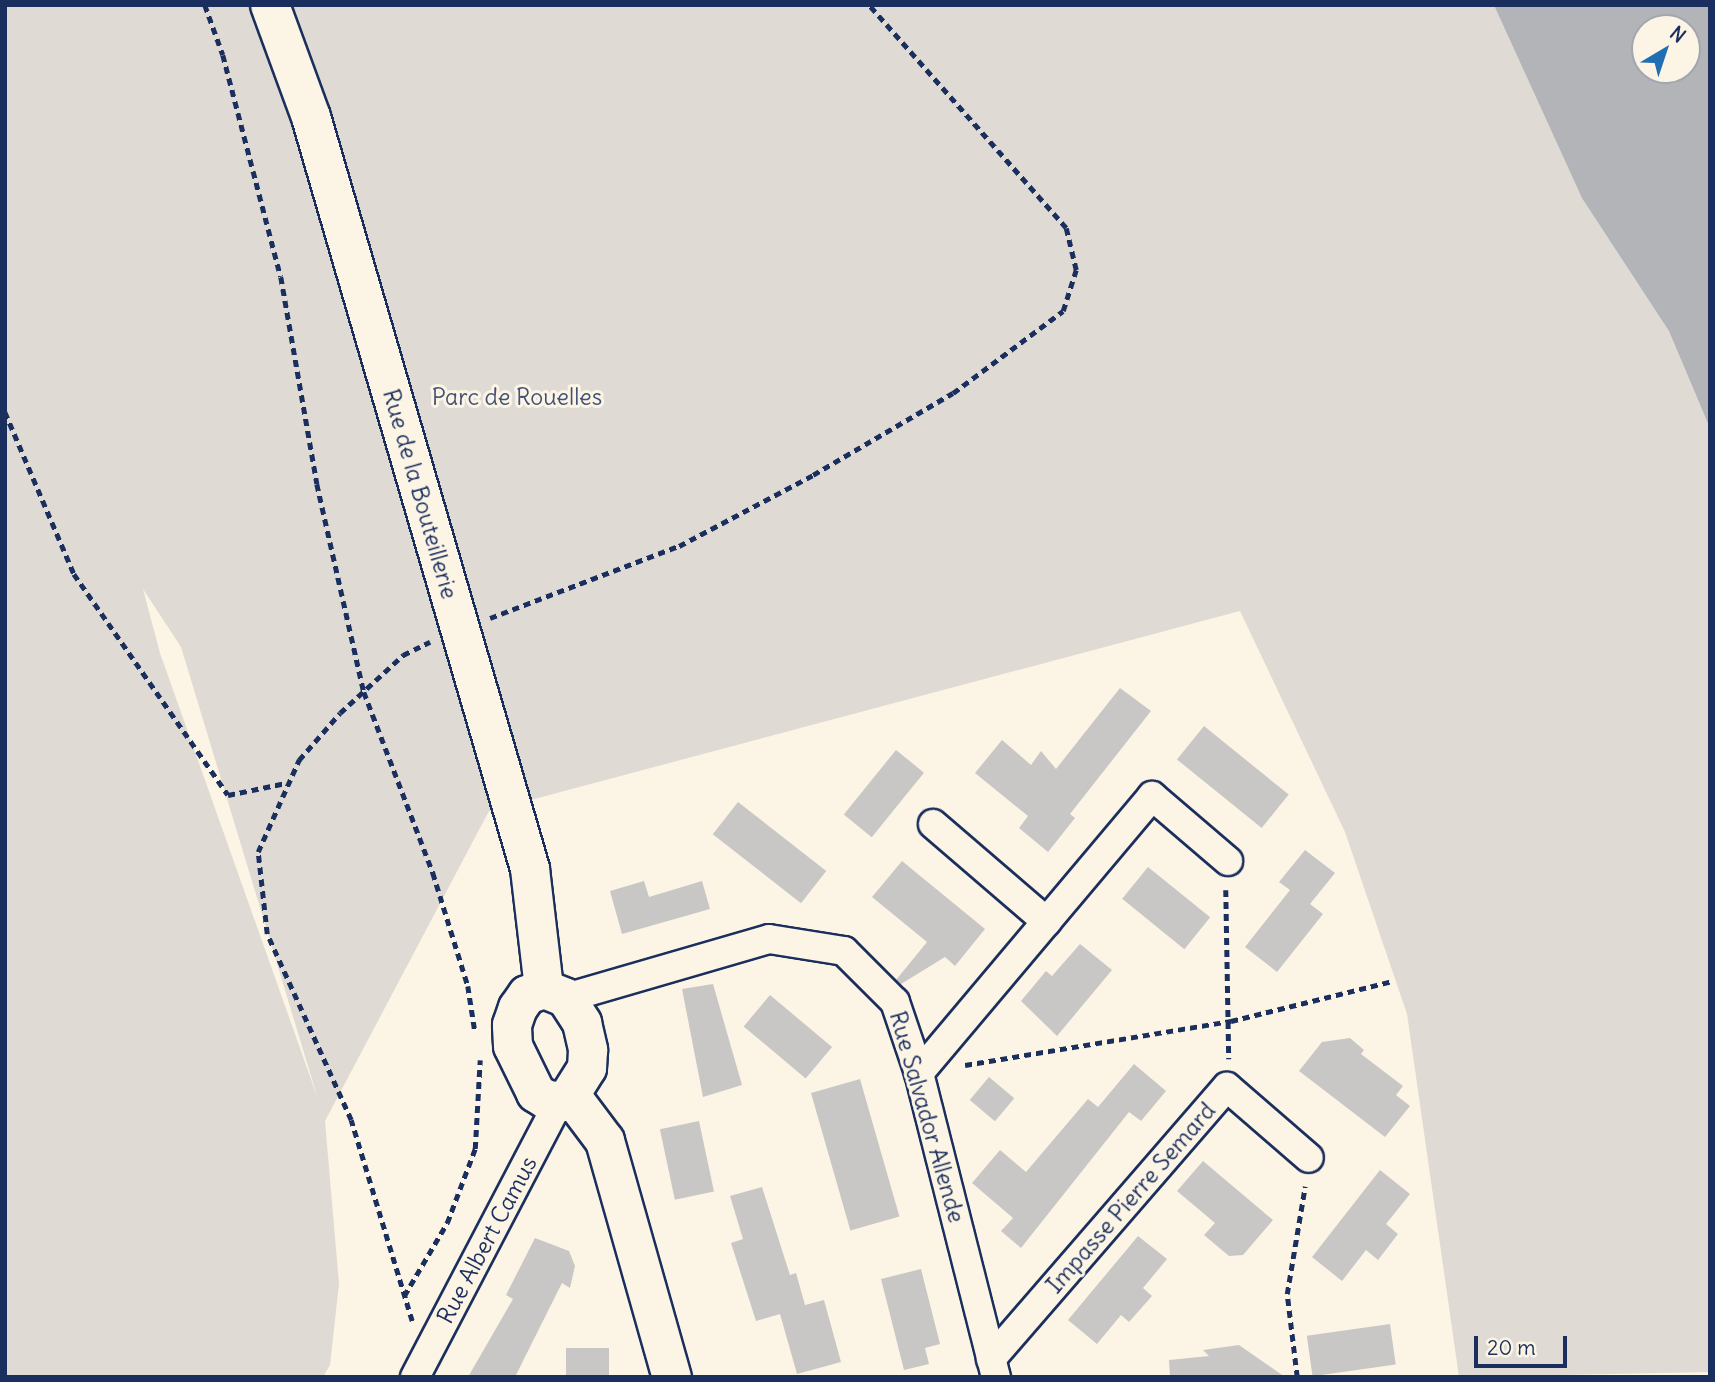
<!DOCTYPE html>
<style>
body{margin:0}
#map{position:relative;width:1715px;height:1382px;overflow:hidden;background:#fcf5e5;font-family:Delius,sans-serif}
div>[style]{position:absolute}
.green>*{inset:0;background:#dfdbd4}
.water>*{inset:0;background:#b2b4b8}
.building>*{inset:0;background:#c8c7c6;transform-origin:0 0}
.path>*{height:4.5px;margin-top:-2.25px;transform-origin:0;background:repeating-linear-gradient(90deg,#1b2f5e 0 7px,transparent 0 12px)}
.roads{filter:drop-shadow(2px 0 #1b2f5e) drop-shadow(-2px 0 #1b2f5e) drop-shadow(0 2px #1b2f5e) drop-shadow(0 -2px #1b2f5e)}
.street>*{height:28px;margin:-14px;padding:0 14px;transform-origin:14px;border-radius:14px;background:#fcf5e5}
.secondary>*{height:38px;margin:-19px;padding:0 19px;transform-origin:19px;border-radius:19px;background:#fcf5e5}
span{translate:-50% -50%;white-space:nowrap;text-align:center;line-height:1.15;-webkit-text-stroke:6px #fcf5e5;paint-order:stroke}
.park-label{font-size:23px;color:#425176}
.street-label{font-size:23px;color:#1b2f5e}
.frame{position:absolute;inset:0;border:7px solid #1b2f5e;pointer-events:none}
.north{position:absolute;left:1631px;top:14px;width:70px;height:70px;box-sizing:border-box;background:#fcf5e5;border:2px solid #a2a6af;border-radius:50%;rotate:39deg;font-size:19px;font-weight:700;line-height:28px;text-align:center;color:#1b2f5e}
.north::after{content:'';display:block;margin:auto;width:24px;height:32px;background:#1f6fb2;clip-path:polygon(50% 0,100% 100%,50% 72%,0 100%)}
.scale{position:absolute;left:1474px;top:1336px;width:93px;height:32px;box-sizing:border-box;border:4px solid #1b2f5e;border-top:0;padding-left:9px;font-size:21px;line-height:24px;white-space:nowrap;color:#1b2f5e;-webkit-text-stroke:5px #fcf5e5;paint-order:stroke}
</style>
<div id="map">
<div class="green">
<div style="clip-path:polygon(evenodd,5px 5px,1710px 5px,1710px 1372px,1459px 1377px,1407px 1014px,1345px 832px,1240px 611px,489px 811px,325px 1121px,339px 1284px,330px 1365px,323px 1377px,5px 1377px,5px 5px,1645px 28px,1687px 28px,1687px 70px,1645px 70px,1645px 28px,5px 5px,143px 589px,181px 647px,318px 1099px,160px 653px,143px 589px)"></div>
</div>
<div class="water">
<div style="clip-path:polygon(evenodd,1494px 5px,1710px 5px,1710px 428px,1669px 331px,1582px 198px,1494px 5px,1645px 28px,1687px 28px,1687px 70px,1645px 70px,1645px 28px)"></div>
</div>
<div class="building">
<div style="clip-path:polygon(1120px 688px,1151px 711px,1070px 814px,1075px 818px,1048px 852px,1019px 828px,1028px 816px,975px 773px,1002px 740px,1031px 765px,1041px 751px,1056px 769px)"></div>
<div style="left:1204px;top:726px;width:109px;height:43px;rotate:39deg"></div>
<div style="left:896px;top:750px;width:36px;height:83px;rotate:39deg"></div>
<div style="left:738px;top:802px;width:112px;height:41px;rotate:38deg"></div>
<div style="clip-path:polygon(1305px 850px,1335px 873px,1310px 904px,1323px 914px,1277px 972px,1245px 947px,1290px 890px,1279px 882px)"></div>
<div style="clip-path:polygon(902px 861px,985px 929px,955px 966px,945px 957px,901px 984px,896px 980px,927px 942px,872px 897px)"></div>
<div style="left:1148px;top:867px;width:80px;height:41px;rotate:39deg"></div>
<div style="clip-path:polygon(644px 881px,649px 897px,702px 881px,710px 909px,622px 934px,610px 891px)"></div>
<div style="clip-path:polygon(1080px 944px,1112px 970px,1057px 1036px,1021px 1001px,1046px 971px,1052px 976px)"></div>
<div style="clip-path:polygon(713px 984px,742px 1085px,703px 1097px,682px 989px)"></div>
<div style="left:770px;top:995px;width:81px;height:41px;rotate:40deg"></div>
<div style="clip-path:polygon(1350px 1038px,1364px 1050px,1361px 1054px,1403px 1086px,1396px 1095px,1410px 1106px,1385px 1137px,1299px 1071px,1322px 1042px)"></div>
<div style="clip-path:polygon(1134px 1064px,1166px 1091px,1141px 1121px,1129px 1112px,1021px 1248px,1001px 1231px,1013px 1218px,972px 1183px,1000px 1150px,1026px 1172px,1088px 1099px,1098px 1107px)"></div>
<div style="left:989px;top:1077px;width:33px;height:30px;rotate:40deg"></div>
<div style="left:860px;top:1079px;width:143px;height:51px;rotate:74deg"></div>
<div style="left:699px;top:1121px;width:72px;height:40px;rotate:78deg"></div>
<div style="clip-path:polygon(1203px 1161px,1273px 1220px,1243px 1255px,1229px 1256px,1204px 1235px,1215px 1223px,1177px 1191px)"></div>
<div style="clip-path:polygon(1380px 1170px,1410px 1194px,1386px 1224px,1398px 1234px,1378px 1260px,1366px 1250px,1342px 1281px,1312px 1257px)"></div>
<div style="clip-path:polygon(762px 1187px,790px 1275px,796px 1273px,805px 1305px,824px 1300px,841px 1362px,797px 1374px,780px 1314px,756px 1321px,731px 1243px,743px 1239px,730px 1196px)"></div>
<div style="clip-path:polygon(1138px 1236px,1167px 1259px,1143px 1288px,1152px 1296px,1129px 1322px,1121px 1315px,1097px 1344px,1068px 1320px)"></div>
<div style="clip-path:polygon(535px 1238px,569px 1251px,575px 1266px,570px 1288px,562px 1283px,515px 1377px,468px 1377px,513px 1299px,506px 1295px)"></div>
<div style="clip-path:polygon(921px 1269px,940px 1344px,925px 1348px,929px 1364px,904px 1370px,881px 1279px)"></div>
<div style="left:1390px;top:1324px;width:41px;height:84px;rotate:82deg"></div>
<div style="clip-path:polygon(1239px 1345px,1285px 1377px,1170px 1377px,1169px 1360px,1209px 1356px,1203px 1350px)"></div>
<div style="left:566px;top:1348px;width:43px;height:29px"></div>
</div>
<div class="path">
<div style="left:205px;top:5px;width:53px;rotate:70.2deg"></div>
<div style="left:223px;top:55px;width:229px;rotate:75.4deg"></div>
<div style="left:281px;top:277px;width:210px;rotate:80.1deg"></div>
<div style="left:317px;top:484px;width:213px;rotate:77.3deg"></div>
<div style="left:364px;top:692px;width:194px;rotate:69.1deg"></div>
<div style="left:433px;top:873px;width:118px;rotate:72.8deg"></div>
<div style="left:468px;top:986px;width:46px;rotate:81.2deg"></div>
<div style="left:5px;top:412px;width:176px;rotate:66.9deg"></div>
<div style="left:74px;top:574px;width:269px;rotate:55.1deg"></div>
<div style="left:228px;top:795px;width:59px;rotate:-11.7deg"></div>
<div style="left:490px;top:618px;width:202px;rotate:-20.9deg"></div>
<div style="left:679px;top:546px;width:152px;rotate:-27.9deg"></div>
<div style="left:813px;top:475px;width:162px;rotate:-30.4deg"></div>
<div style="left:953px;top:393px;width:137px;rotate:-36.7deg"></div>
<div style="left:1063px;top:311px;width:43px;rotate:-72.4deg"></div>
<div style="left:1076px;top:270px;width:43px;rotate:-103.4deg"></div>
<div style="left:1066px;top:228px;width:298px;rotate:-131.5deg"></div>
<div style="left:1226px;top:890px;width:169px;rotate:89deg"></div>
<div style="left:965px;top:1065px;width:270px;rotate:-9.4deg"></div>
<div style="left:1231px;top:1021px;width:167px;rotate:-13.9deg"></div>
<div style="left:404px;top:1296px;width:85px;rotate:-59.5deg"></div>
<div style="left:447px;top:1223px;width:79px;rotate:-69.3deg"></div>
<div style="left:475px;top:1149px;width:89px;rotate:-86.8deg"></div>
<div style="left:412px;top:1321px;width:210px;rotate:-106.9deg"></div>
<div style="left:351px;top:1120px;width:204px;rotate:-114.3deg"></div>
<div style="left:267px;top:934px;width:82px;rotate:-96.3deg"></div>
<div style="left:258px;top:852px;width:101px;rotate:-66deg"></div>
<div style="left:299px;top:760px;width:62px;rotate:-48.9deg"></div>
<div style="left:340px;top:713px;width:86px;rotate:-42.6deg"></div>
<div style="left:403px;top:655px;width:30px;rotate:-26deg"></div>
<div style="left:1297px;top:1377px;width:84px;rotate:-96.9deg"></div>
<div style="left:1287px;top:1294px;width:109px;rotate:-80.5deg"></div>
</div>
<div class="roads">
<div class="street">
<div style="left:933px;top:824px;width:150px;rotate:40.7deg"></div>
<div style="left:566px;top:998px;width:211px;rotate:-16.2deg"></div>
<div style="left:769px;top:939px;width:76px;rotate:9.1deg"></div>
<div style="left:844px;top:951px;width:72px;rotate:45deg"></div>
<div style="left:895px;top:1002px;width:75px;rotate:71.3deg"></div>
<div style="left:919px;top:1073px;width:314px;rotate:75.8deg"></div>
<div style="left:919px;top:1073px;width:362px;rotate:-49.9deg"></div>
<div style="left:1152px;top:796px;width:100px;rotate:40.5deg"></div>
<div style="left:991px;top:1359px;width:360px;rotate:-49.1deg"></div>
<div style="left:1227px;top:1087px;width:108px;rotate:40.9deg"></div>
<div style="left:415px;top:1377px;width:309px;rotate:-62.4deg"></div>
</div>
<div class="secondary">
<div style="left:270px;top:5px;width:119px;rotate:69.9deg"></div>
<div style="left:311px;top:117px;width:783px;rotate:73.76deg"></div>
<div style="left:530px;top:869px;width:121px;rotate:83.3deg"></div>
<div style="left:544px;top:989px;width:24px;rotate:22deg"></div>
<div style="left:566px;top:998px;width:30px;rotate:57deg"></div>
<div style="left:582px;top:1023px;width:28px;rotate:77deg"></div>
<div style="left:588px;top:1050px;width:18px;rotate:93deg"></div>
<div style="left:587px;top:1068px;width:40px;rotate:122deg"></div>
<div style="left:566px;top:1102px;width:19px;rotate:-174deg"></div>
<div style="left:547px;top:1100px;width:13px;rotate:-148deg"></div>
<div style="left:536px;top:1093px;width:52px;rotate:-116.1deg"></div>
<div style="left:513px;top:1046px;width:21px;rotate:-93deg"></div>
<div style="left:512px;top:1025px;width:18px;rotate:-71deg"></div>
<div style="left:518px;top:1008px;width:16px;rotate:-55deg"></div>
<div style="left:527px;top:995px;width:18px;rotate:-19deg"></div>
<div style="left:572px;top:1097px;width:55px;rotate:53.1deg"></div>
<div style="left:605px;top:1141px;width:245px;rotate:74.2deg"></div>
</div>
</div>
<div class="park-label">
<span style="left:517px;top:397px">Parc de Rouelles</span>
</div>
<div class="street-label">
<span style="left:420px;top:494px;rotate:74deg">Rue de la Bouteillerie</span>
<span style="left:927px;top:1117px;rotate:74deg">Rue Salvador Allende</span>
<span style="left:1131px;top:1198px;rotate:-49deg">Impasse Pierre Semard</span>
<span style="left:487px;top:1240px;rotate:-62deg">Rue Albert Camus</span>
</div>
<div class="frame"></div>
<div class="north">N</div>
<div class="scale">20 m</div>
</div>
